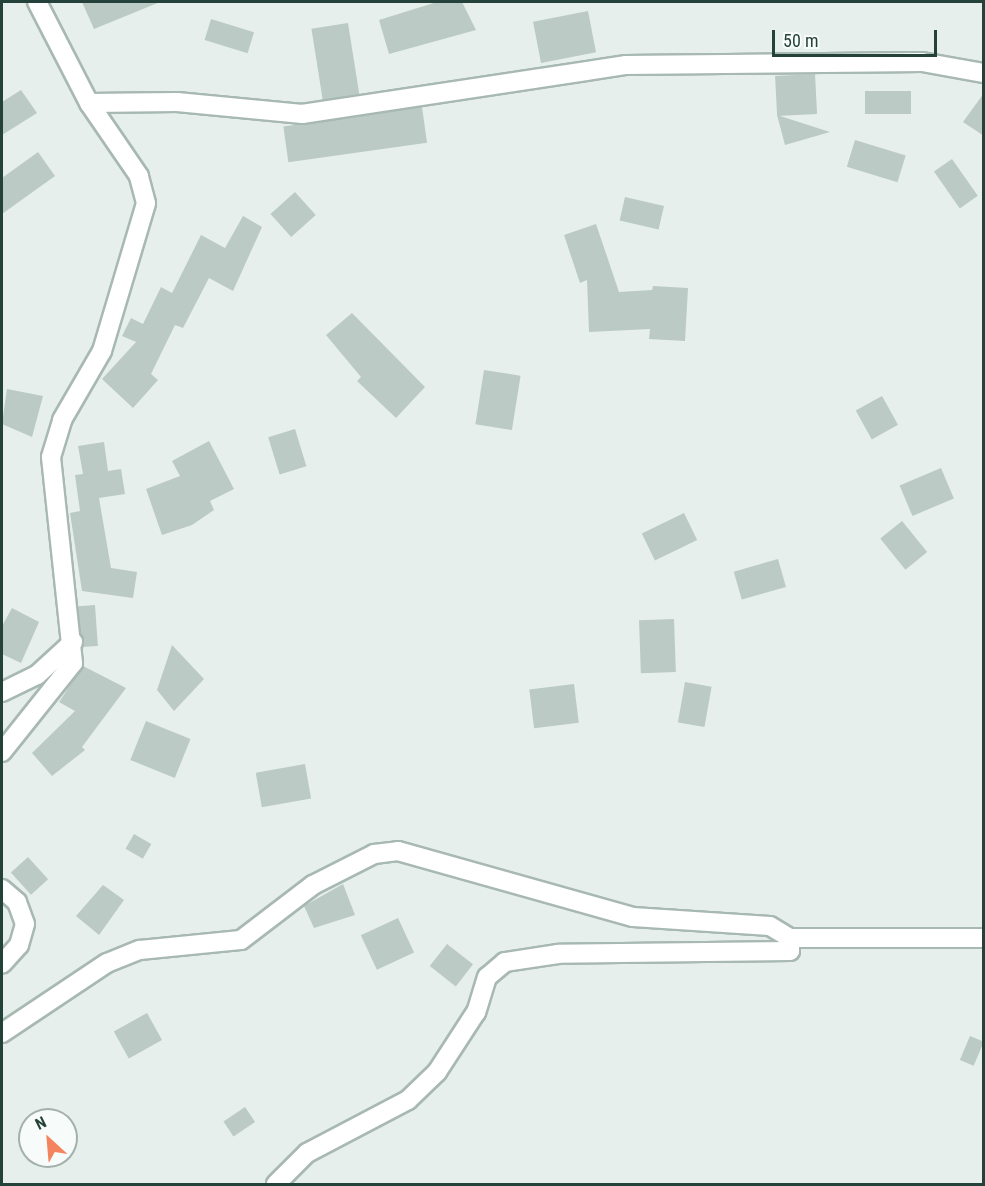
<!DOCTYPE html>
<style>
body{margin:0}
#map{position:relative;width:985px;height:1186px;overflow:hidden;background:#e6efeb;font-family:"Roboto Condensed",sans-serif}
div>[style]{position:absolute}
.building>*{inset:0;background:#bbcac4;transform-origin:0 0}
.roads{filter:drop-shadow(2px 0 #a8b8b2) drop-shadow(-2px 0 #a8b8b2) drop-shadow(0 2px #a8b8b2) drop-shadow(0 -2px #a8b8b2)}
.minor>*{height:18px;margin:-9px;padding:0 9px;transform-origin:9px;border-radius:9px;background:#fff}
.tertiary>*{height:18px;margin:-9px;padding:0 9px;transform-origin:9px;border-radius:9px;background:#fff}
span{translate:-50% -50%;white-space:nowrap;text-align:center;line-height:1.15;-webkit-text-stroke:4.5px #f7fbf9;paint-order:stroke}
.frame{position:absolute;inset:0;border:3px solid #24423a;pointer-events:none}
.north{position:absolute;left:18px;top:1108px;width:60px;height:60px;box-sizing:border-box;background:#f7fbf9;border:2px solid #a3b1ad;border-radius:50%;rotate:334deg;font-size:16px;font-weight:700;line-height:24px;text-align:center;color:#24423a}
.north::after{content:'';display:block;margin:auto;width:21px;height:27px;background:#f4845f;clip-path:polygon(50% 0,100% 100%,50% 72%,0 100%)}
.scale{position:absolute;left:772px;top:30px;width:165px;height:27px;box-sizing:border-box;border:3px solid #24423a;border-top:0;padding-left:8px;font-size:18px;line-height:21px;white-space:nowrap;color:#24423a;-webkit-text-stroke:4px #f7fbf9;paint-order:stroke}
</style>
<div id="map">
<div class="building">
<div style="clip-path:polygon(82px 2px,160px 2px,94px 29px)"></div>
<div style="clip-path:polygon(437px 2px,462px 2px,476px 30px,389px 54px,379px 20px)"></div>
<div style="left:588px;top:11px;width:42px;height:56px;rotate:79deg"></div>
<div style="left:211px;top:19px;width:45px;height:22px;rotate:17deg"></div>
<div style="left:348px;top:23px;width:72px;height:37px;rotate:81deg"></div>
<div style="left:815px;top:74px;width:40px;height:40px;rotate:87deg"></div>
<div style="clip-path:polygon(21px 90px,37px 113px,2px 135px,2px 102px)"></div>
<div style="left:865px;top:91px;width:46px;height:23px"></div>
<div style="clip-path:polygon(984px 93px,984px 136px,963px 122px)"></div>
<div style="left:422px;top:107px;width:36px;height:140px;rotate:82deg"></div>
<div style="clip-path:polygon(777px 115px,830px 132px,785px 145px)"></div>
<div style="left:855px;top:140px;width:53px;height:28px;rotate:17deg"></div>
<div style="clip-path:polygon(38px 152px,55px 176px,2px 214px,2px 178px)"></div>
<div style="left:952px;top:159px;width:45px;height:22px;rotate:55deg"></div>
<div style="left:295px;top:192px;width:31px;height:33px;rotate:48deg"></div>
<div style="left:625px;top:197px;width:40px;height:24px;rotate:13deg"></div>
<div style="clip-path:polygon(243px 216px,262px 227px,233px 291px,209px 278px,183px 328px,175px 325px,151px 374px,158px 380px,133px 408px,102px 379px,136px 342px,122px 336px,131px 318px,143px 324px,161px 287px,172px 293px,201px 235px,225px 248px)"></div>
<div style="clip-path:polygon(596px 224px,619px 292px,652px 290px,653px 286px,688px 288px,685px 341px,649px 339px,650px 329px,589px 332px,587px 280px,580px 283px,564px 235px)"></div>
<div style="clip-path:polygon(352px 313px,425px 387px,396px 418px,357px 381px,361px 377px,326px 335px)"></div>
<div style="left:484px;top:370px;width:37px;height:55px;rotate:9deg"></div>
<div style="clip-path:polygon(7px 389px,43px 396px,32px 437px,2px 424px)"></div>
<div style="left:882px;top:396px;width:33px;height:30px;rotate:61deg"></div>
<div style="left:295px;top:429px;width:39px;height:28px;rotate:73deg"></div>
<div style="clip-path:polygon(209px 441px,234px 489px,210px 501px,214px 510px,192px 525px,162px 535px,146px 489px,180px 476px,172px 461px)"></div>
<div style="clip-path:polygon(104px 442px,108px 471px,121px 469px,125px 494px,99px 498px,111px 568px,137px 572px,133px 598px,82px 591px,70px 513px,80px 511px,75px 475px,83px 474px,78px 446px)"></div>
<div style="left:941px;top:468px;width:33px;height:45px;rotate:67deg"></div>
<div style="left:684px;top:513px;width:30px;height:47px;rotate:64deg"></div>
<div style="left:902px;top:521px;width:40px;height:28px;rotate:51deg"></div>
<div style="left:778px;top:559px;width:29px;height:46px;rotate:74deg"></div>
<div style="left:95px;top:605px;width:41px;height:17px;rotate:86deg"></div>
<div style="clip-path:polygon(12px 608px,39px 622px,21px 663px,2px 654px,2px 626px)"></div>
<div style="left:674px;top:619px;width:53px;height:35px;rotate:88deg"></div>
<div style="clip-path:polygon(172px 645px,204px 679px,174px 711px,157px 690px)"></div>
<div style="clip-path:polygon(83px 666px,126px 688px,82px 747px,85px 750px,52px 776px,32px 753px,75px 711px,59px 702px)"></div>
<div style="left:685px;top:682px;width:27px;height:41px;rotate:10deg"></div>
<div style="left:574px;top:684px;width:39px;height:45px;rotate:83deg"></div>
<div style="left:146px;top:721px;width:48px;height:42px;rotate:22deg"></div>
<div style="left:305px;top:764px;width:35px;height:50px;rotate:80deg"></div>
<div style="left:134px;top:834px;width:20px;height:17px;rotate:30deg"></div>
<div style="left:28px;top:857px;width:30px;height:23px;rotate:48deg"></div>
<div style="clip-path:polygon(343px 884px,355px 915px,314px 928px,304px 906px)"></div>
<div style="clip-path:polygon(103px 885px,124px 900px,99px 935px,76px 916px)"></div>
<div style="left:398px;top:918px;width:38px;height:41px;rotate:65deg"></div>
<div style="left:447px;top:944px;width:33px;height:28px;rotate:38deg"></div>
<div style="left:147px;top:1013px;width:31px;height:38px;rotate:61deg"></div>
<div style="left:970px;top:1036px;width:15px;height:26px;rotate:23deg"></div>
<div style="left:245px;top:1107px;width:18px;height:26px;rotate:56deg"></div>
</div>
<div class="roads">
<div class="minor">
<div style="left:89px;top:103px;width:88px;rotate:-0.7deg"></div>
<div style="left:177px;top:102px;width:126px;rotate:5.5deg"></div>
<div style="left:302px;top:114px;width:328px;rotate:-8.6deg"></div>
<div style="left:626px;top:65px;width:296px;rotate:-0.6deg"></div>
<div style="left:922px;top:62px;width:63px;rotate:10.1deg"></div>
<div style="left:2px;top:692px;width:39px;rotate:-26deg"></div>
<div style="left:37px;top:675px;width:49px;rotate:-42.5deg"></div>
<div style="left:790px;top:938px;width:194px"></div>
</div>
<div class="tertiary">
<div style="left:2px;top:752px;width:114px;rotate:-51.4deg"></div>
<div style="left:73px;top:663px;width:207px;rotate:-96.1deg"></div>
<div style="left:51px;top:457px;width:39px;rotate:-73deg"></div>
<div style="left:62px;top:420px;width:80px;rotate:-59.9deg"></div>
<div style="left:102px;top:351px;width:154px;rotate:-73.4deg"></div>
<div style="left:146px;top:203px;width:28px;rotate:-105deg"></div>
<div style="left:139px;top:176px;width:88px;rotate:-124.4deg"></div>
<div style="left:89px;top:103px;width:114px;rotate:-117.2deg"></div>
<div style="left:2px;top:889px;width:20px;rotate:41deg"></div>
<div style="left:17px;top:902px;width:23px;rotate:70deg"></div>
<div style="left:25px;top:924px;width:22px;rotate:106deg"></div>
<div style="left:19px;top:945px;width:25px;rotate:132deg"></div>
<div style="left:2px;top:1033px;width:126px;rotate:-33.7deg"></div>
<div style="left:107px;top:963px;width:35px;rotate:-22deg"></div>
<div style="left:140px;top:950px;width:101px;rotate:-5.7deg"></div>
<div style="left:241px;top:940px;width:91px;rotate:-37.4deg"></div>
<div style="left:313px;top:885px;width:68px;rotate:-26.9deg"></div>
<div style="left:374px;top:854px;width:24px;rotate:-7deg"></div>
<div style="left:398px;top:851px;width:244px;rotate:15.7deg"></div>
<div style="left:633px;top:917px;width:137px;rotate:3.8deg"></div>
<div style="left:770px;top:926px;width:23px;rotate:31deg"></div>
<div style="left:790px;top:938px;width:13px;rotate:90deg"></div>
<div style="left:790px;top:951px;width:232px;rotate:179.3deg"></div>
<div style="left:558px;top:954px;width:54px;rotate:171.4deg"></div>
<div style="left:505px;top:962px;width:23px;rotate:140deg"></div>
<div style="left:487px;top:977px;width:37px;rotate:107deg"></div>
<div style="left:476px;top:1012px;width:72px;rotate:123deg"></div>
<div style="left:437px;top:1072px;width:40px;rotate:136deg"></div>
<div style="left:408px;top:1100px;width:114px;rotate:152.3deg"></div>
<div style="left:307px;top:1153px;width:44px;rotate:135deg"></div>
</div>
</div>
<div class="frame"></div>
<div class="north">N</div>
<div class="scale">50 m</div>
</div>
